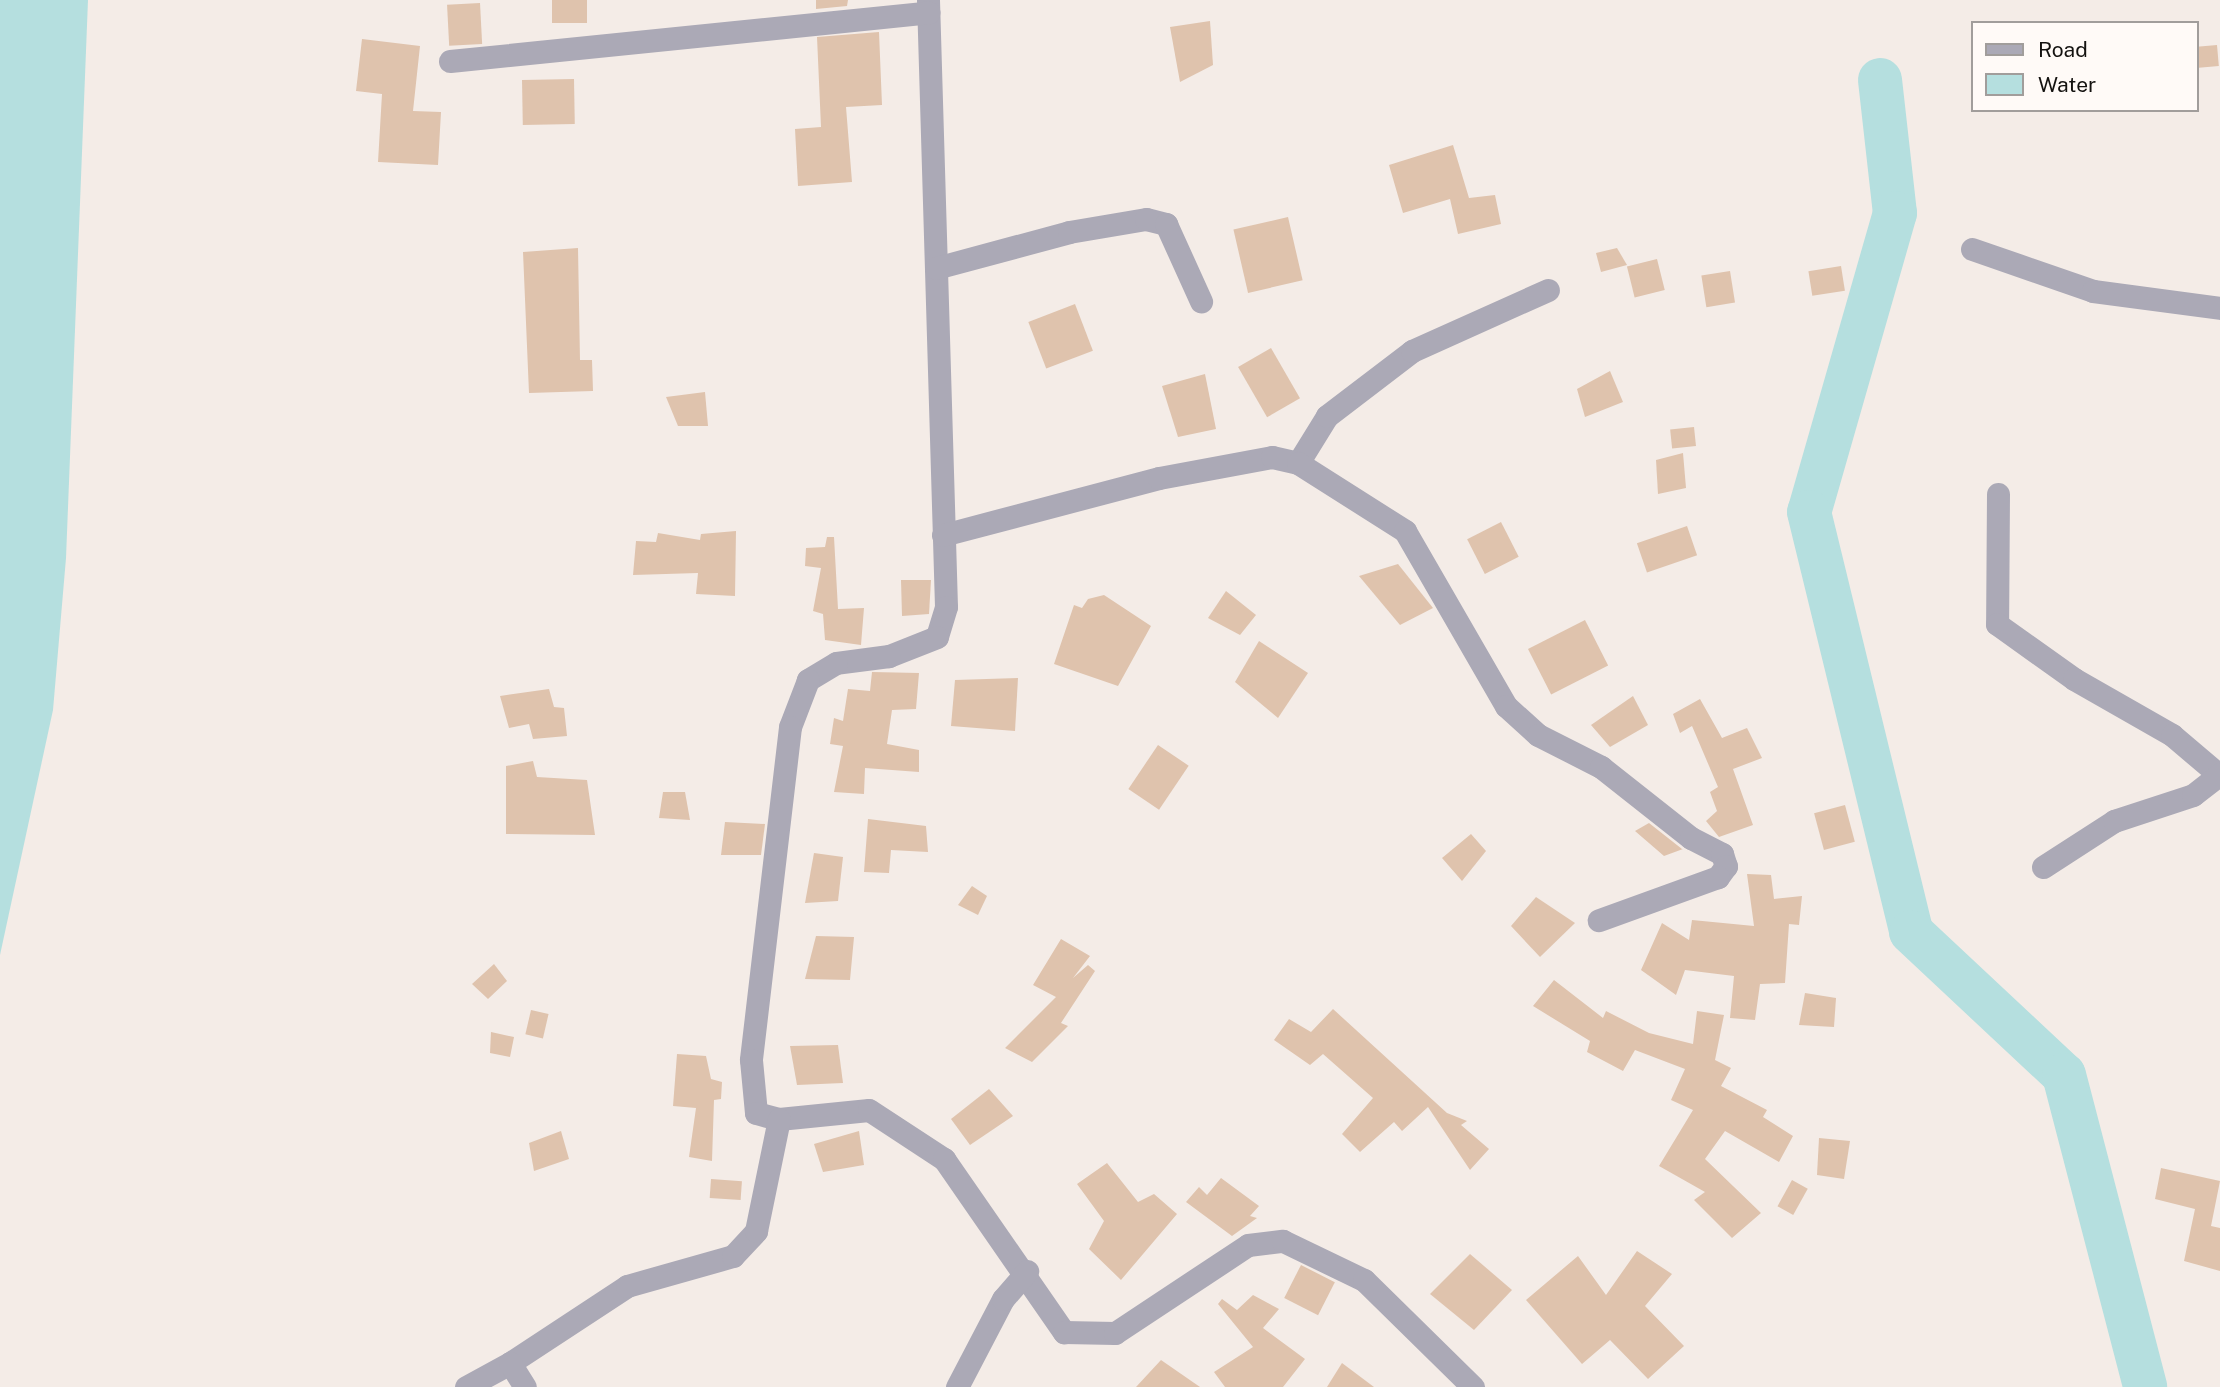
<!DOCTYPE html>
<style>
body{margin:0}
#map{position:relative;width:2220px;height:1387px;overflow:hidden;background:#f4ece7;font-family:"Public Sans",sans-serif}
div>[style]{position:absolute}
.water>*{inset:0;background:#b5dfdf}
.river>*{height:44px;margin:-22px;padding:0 22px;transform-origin:22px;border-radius:22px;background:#b5dfdf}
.building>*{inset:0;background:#dfc3ad;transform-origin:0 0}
.street>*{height:23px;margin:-11.5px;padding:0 11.5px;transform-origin:11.5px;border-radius:11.5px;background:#aba9b6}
span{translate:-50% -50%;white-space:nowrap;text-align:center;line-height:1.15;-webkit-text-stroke:7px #fffaf7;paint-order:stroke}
.legend{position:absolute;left:1971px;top:21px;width:228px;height:91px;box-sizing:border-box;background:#fffaf7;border:2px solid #a19d9b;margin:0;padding:9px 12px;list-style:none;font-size:21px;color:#141210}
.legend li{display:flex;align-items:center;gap:14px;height:35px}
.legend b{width:35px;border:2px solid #a19d9b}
</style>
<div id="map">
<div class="water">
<div style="clip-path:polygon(0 0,88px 0,66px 558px,53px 710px,0 955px)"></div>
</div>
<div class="river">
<div style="left:1880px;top:80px;width:134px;rotate:83.6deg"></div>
<div style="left:1895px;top:213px;width:311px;rotate:106deg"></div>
<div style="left:1809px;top:512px;width:432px;rotate:76.3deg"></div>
<div style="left:1911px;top:932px;width:209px;rotate:43.1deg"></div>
<div style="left:2064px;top:1075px;width:322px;rotate:75.4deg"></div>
</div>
<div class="building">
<div style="left:552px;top:0;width:35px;height:23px"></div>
<div style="clip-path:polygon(816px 0,848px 0,847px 6px,816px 9px)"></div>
<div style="left:480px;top:3px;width:41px;height:33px;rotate:87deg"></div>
<div style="clip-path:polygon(1210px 21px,1213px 65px,1180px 82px,1170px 27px)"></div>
<div style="clip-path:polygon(879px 32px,882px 105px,846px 107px,852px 182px,798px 186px,795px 129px,821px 127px,817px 37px)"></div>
<div style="clip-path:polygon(362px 39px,420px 46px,413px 111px,441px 112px,438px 165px,378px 162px,382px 94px,356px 91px)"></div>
<div style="left:2217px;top:45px;width:21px;height:20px;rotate:85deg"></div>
<div style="left:574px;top:79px;width:45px;height:52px;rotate:89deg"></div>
<div style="clip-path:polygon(1453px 145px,1469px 198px,1495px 195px,1501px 224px,1458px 234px,1450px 199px,1403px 213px,1389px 165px)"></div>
<div style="left:1288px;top:217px;width:65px;height:56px;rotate:77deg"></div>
<div style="clip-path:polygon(578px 248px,580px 360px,592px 360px,593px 391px,529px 393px,523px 252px)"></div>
<div style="clip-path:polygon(1617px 248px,1627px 265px,1601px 272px,1596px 253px)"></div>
<div style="left:1657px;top:259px;width:32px;height:31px;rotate:76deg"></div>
<div style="left:1841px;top:266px;width:25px;height:33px;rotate:81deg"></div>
<div style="left:1730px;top:271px;width:32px;height:29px;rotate:81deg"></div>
<div style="left:1075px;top:304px;width:50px;height:50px;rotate:69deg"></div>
<div style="left:1271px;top:348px;width:58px;height:38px;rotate:60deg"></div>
<div style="clip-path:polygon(1610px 371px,1623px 402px,1585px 417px,1577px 389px)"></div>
<div style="clip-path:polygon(1205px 374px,1216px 429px,1178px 437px,1162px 386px)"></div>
<div style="clip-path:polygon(705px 392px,708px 426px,678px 426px,666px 397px)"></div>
<div style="left:1694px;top:427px;width:19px;height:24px;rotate:84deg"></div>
<div style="clip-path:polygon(1683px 453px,1686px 488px,1658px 494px,1656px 460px)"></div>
<div style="left:1501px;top:522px;width:39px;height:38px;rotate:63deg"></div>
<div style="left:1687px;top:526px;width:31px;height:53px;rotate:71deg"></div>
<div style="clip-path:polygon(736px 531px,735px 596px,696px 594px,698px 573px,633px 575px,636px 541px,656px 542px,658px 533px,700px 540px,701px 534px)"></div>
<div style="clip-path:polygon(827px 537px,834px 537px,838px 609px,864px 608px,861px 645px,825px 640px,823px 614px,813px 611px,821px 568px,805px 566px,806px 548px,825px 547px)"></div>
<div style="clip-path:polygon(1398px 564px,1433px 608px,1400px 625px,1359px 576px)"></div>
<div style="clip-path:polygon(901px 580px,931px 580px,929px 614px,902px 616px)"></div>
<div style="clip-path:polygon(1226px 591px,1256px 615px,1240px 635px,1208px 618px)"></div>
<div style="clip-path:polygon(1104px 595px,1151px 626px,1118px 686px,1054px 664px,1074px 605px,1082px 608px,1088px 599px)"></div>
<div style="left:1585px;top:620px;width:51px;height:64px;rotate:63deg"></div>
<div style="clip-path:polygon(1259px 641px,1308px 673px,1278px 718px,1235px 682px)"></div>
<div style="clip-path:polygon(872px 672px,919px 673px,916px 709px,892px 710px,887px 744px,919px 750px,919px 772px,865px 768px,864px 794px,834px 792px,843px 746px,830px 744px,834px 718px,843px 721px,848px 689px,870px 691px)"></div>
<div style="clip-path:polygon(1018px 678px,1015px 731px,951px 726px,955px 680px)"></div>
<div style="clip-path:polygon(549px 689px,554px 707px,564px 708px,567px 736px,533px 739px,529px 724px,509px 728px,500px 696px)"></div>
<div style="clip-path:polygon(1633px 696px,1648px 725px,1610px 747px,1591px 725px)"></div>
<div style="clip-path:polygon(1700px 699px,1722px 738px,1747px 728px,1762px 758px,1733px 769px,1753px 825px,1719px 837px,1706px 821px,1717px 811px,1710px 792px,1718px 787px,1692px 726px,1680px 733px,1673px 714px)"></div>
<div style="left:1158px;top:745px;width:37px;height:53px;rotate:34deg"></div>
<div style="clip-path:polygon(533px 761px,537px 777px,587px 780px,595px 835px,506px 834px,506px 766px)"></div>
<div style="clip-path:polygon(663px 792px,685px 792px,690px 820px,659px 818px)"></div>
<div style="left:1845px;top:805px;width:38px;height:32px;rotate:75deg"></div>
<div style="clip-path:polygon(868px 819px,926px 826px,928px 852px,891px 850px,889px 873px,864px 872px)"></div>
<div style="clip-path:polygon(725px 822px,765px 824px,761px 855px,721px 855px)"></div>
<div style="clip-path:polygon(1649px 823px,1682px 849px,1683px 849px,1664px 856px,1635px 831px)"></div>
<div style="clip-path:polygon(1471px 834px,1486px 851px,1462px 881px,1442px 858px)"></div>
<div style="clip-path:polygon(814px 853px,843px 857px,838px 901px,805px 903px)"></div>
<div style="clip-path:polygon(1747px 874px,1771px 875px,1774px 899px,1802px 896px,1799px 925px,1789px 924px,1785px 983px,1760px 984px,1755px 1020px,1730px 1018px,1734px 976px,1685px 970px,1676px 995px,1641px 970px,1662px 923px,1689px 940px,1692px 920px,1754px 926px)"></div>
<div style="clip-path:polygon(972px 886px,987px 896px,978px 915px,958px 905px)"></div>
<div style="clip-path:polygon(1536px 897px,1575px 923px,1540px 957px,1511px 926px)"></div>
<div style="clip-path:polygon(816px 936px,854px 937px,850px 980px,805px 979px)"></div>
<div style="clip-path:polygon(1061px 939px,1090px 956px,1073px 978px,1088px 965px,1095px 971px,1061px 1023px,1068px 1026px,1032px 1062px,1005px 1048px,1056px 997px,1033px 985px)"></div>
<div style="clip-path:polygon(494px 964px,507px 981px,488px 999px,472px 984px)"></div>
<div style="clip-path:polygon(1554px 980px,1603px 1018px,1606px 1011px,1649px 1033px,1693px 1044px,1697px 1011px,1724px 1015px,1715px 1060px,1731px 1068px,1721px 1086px,1767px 1110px,1763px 1117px,1793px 1136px,1779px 1162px,1725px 1131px,1705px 1159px,1761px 1213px,1732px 1238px,1694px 1200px,1705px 1192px,1659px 1166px,1693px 1110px,1671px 1100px,1685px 1069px,1635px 1050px,1623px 1071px,1587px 1052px,1590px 1041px,1533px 1006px)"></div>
<div style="clip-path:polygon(1805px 993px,1836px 998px,1834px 1027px,1799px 1025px)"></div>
<div style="clip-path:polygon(1333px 1009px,1447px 1113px,1467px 1121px,1461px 1125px,1489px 1149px,1470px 1170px,1428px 1107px,1402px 1131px,1394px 1122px,1360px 1152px,1342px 1134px,1373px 1098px,1323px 1054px,1310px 1065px,1274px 1040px,1289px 1019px,1311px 1032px)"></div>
<div style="left:531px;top:1010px;width:18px;height:25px;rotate:13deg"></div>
<div style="clip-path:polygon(491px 1032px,514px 1037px,510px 1057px,490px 1053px)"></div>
<div style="clip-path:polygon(838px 1045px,843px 1083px,797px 1085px,790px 1046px)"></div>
<div style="clip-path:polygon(677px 1054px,706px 1056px,711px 1079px,722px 1082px,721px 1099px,714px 1100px,712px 1161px,689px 1157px,696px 1108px,673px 1106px)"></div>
<div style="clip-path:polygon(989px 1089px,1013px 1116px,970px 1145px,951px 1119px)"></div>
<div style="clip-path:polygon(561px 1131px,569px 1159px,534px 1171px,529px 1143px)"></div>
<div style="clip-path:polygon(859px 1131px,864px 1165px,823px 1172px,814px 1144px)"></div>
<div style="clip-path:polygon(1819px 1138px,1850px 1141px,1844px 1179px,1817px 1175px)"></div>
<div style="clip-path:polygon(1107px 1163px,1138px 1202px,1154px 1194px,1177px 1214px,1121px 1280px,1089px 1249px,1104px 1221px,1077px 1184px)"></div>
<div style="clip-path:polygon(2161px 1168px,2220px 1181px,2211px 1226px,2220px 1228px,2220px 1271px,2184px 1261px,2195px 1209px,2155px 1199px)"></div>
<div style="clip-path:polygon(1221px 1178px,1259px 1206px,1250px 1216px,1257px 1218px,1232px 1236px,1186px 1202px,1199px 1187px,1207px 1195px)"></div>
<div style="left:711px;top:1179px;width:31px;height:19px;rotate:4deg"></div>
<div style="left:1792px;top:1180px;width:18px;height:30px;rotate:29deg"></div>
<div style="clip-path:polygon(1637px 1251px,1672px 1274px,1645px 1306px,1684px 1346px,1648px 1379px,1610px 1340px,1582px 1364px,1526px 1300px,1578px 1256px,1606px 1295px)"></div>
<div style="clip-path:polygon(1470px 1254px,1512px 1290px,1474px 1330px,1430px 1294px)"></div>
<div style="left:1301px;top:1265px;width:38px;height:37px;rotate:27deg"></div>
<div style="clip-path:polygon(1253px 1295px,1279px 1309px,1263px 1328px,1305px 1359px,1283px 1387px,1225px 1387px,1214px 1372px,1253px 1347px,1218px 1304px,1222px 1299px,1237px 1310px)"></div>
<div style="clip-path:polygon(1161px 1360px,1200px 1387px,1136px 1387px)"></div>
<div style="clip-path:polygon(1342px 1363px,1374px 1387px,1327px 1387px)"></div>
</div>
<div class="street">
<div style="left:928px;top:0;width:607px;rotate:88.3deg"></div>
<div style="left:946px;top:607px;width:31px;rotate:107deg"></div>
<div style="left:937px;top:637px;width:52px;rotate:158.4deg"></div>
<div style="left:889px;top:656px;width:53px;rotate:172.5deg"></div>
<div style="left:836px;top:663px;width:33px;rotate:149deg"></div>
<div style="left:808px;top:680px;width:50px;rotate:111deg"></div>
<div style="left:790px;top:727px;width:335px;rotate:96.7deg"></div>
<div style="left:751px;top:1060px;width:53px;rotate:84.6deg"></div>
<div style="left:756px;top:1113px;width:24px;rotate:15deg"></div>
<div style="left:779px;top:1119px;width:90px;rotate:-5.7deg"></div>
<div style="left:869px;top:1110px;width:90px;rotate:33.2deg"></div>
<div style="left:944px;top:1159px;width:211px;rotate:55.3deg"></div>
<div style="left:1064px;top:1332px;width:51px;rotate:1.1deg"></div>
<div style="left:1115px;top:1333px;width:159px;rotate:-33.5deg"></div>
<div style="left:1248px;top:1245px;width:35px;rotate:-7deg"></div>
<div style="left:1283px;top:1241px;width:90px;rotate:25.7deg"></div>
<div style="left:1364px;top:1280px;width:153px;rotate:44.5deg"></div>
<div style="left:450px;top:61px;width:481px;rotate:-5.8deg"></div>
<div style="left:1972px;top:249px;width:128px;rotate:19.1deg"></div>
<div style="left:2093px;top:291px;width:128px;rotate:7.6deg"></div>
<div style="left:936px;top:268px;width:138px;rotate:-15.1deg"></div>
<div style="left:1069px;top:232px;width:78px;rotate:-9.6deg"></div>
<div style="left:1146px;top:219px;width:21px;rotate:14deg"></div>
<div style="left:1166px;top:224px;width:85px;rotate:65.6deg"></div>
<div style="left:1298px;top:463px;width:55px;rotate:-58.3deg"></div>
<div style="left:1327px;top:416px;width:107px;rotate:-37.4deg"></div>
<div style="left:1412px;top:351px;width:149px;rotate:-24.2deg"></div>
<div style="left:1998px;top:494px;width:130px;rotate:90.4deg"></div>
<div style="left:1997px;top:624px;width:95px;rotate:35.5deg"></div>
<div style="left:2074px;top:679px;width:113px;rotate:29.7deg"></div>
<div style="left:2172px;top:735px;width:60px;rotate:40.3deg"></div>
<div style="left:943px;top:535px;width:223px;rotate:-14.8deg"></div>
<div style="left:1159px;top:478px;width:115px;rotate:-10.5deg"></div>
<div style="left:1272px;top:457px;width:27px;rotate:13deg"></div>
<div style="left:1298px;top:463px;width:127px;rotate:32.4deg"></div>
<div style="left:1405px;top:531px;width:202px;rotate:60deg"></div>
<div style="left:1506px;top:706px;width:43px;rotate:42.2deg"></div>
<div style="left:1538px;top:735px;width:71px;rotate:26.9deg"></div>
<div style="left:1601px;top:767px;width:115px;rotate:38.3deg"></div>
<div style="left:1691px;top:838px;width:35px;rotate:27deg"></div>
<div style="left:1722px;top:854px;width:13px;rotate:72deg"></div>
<div style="left:1726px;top:866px;width:14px;rotate:126deg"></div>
<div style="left:1718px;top:877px;width:127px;rotate:160.1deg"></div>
<div style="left:2043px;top:867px;width:85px;rotate:-32.9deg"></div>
<div style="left:2114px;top:821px;width:83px;rotate:-18.2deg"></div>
<div style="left:2193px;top:795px;width:34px;rotate:-38deg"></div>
<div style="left:510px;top:1363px;width:140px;rotate:-33.3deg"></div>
<div style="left:627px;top:1286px;width:110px;rotate:-15.8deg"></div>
<div style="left:733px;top:1256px;width:34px;rotate:-47deg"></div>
<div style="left:756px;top:1231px;width:114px;rotate:-78.4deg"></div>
<div style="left:466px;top:1387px;width:50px;rotate:-28.6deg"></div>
<div style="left:510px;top:1363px;width:28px;rotate:58deg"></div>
<div style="left:957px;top:1387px;width:99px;rotate:-62.4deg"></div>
<div style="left:1003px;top:1299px;width:37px;rotate:-49deg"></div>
</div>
<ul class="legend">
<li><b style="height:9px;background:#aba9b6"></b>Road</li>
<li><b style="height:19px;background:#b5dfdf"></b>Water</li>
</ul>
</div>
